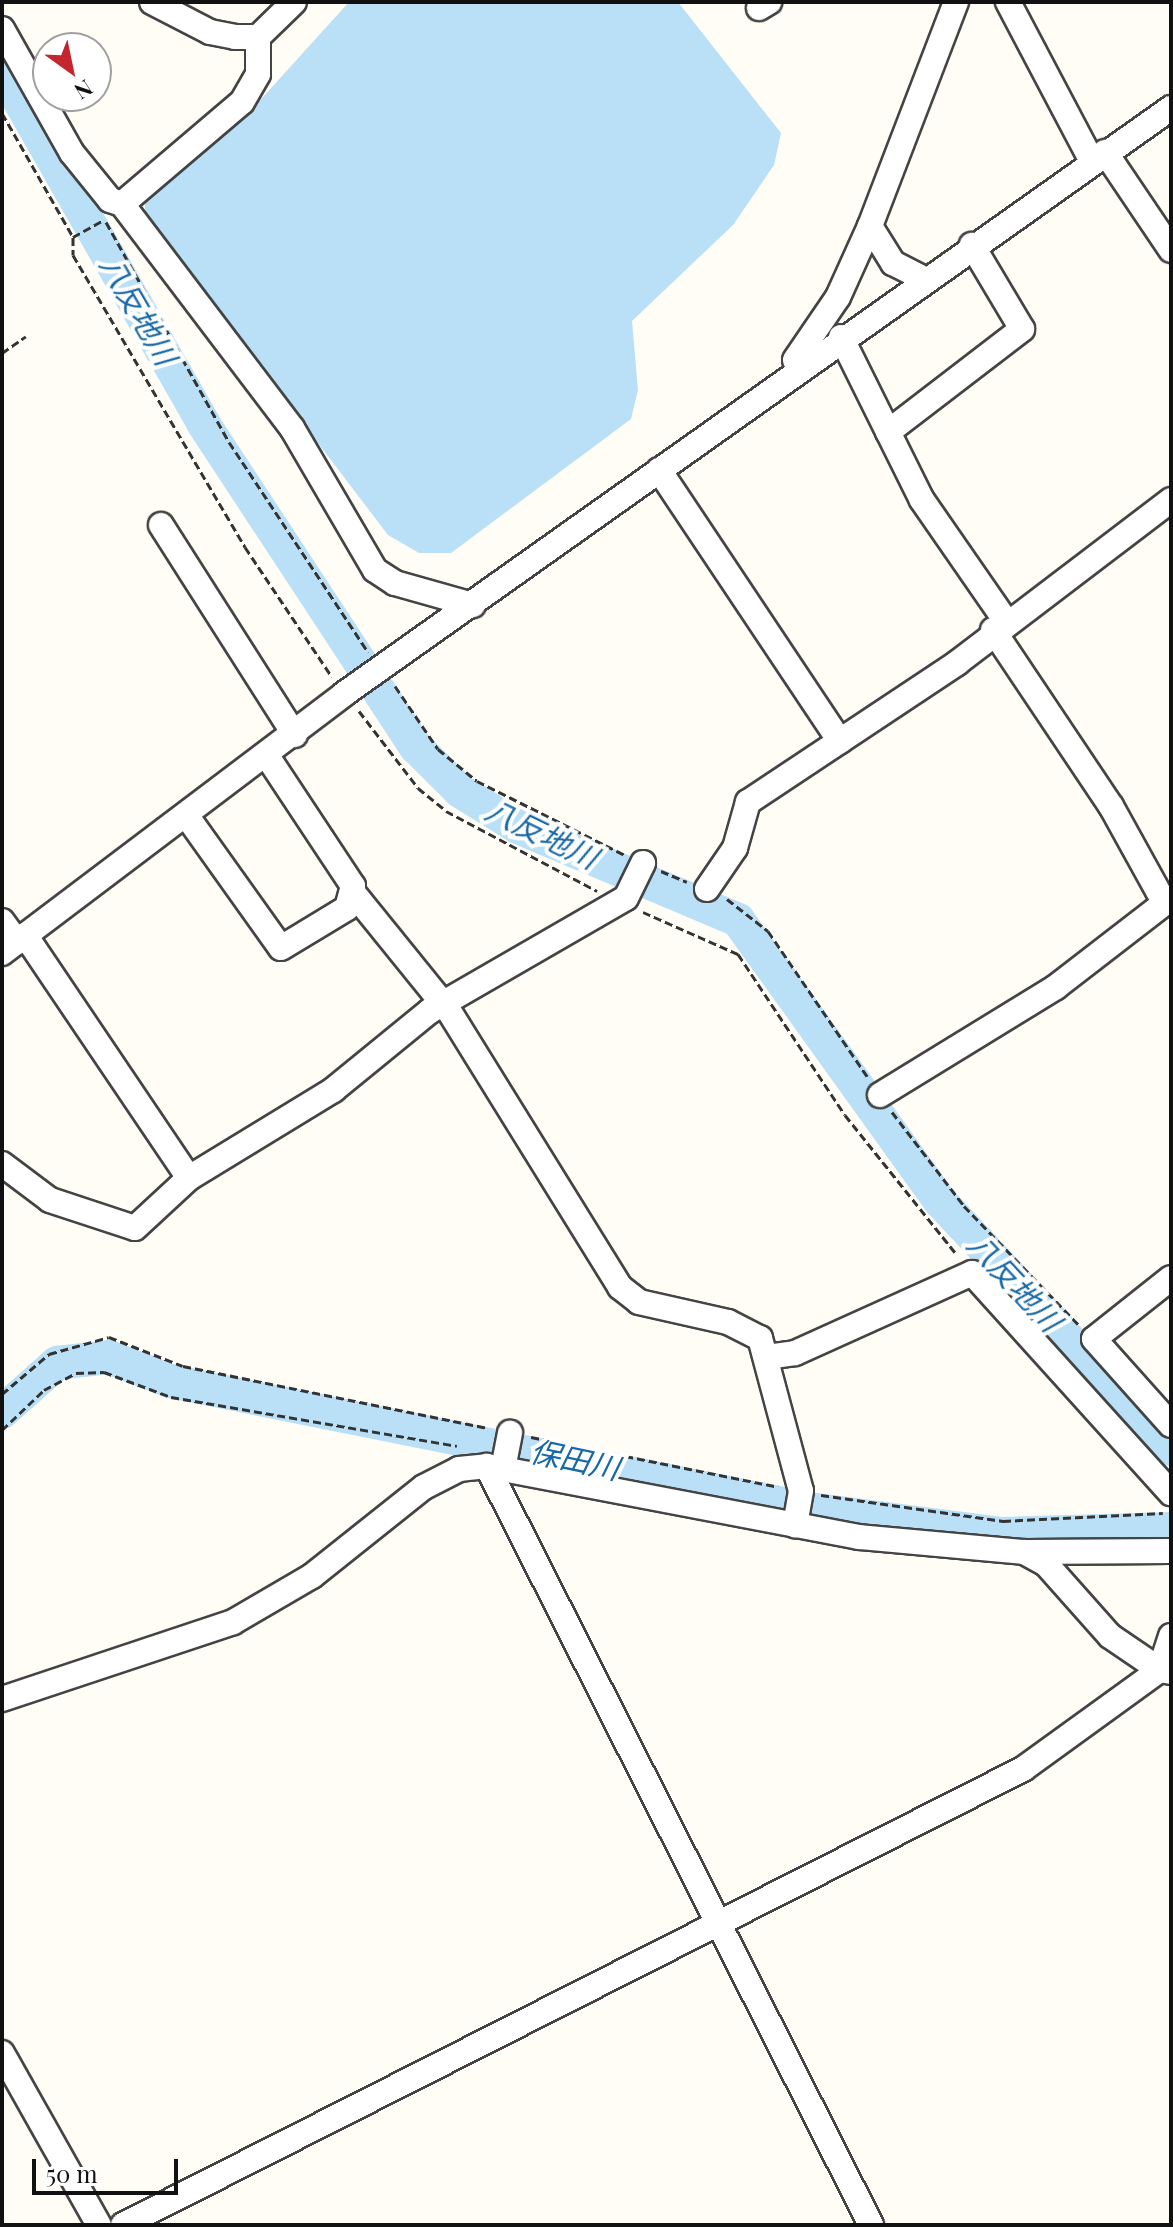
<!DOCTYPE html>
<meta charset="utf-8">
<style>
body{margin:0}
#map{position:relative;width:1173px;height:2227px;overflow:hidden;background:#fffdf5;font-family:"Playfair Display","Noto Sans JP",serif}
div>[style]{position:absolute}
.water>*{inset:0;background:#b9e0f7}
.river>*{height:34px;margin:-17px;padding:0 17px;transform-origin:17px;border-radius:17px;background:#b9e0f7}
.path>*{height:3px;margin-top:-1.5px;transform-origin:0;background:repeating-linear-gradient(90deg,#333 0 8px,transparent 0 12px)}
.roads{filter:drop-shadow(2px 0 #444) drop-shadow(-2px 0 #444) drop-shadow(0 2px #444) drop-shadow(0 -2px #444)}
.minor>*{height:24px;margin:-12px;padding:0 12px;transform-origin:12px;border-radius:12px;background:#fff}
span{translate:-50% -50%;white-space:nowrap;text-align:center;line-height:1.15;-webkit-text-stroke:8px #fff;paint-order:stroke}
.water-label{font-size:30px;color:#1768a6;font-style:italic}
.frame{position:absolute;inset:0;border:4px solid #111;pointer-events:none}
.north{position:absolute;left:32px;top:32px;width:80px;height:80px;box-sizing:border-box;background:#fff;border:2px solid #a0a0a0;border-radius:50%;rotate:147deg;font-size:22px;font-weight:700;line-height:32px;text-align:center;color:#111}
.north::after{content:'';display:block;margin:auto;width:28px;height:36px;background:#c4262e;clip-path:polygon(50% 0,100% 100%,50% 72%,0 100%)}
.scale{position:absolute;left:32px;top:2159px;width:146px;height:36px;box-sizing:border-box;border:4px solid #111;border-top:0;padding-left:10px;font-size:24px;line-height:28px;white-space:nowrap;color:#111;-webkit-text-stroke:6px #fff;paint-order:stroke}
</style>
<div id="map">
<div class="water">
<div style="clip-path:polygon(349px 2px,678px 2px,781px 133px,774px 165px,733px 225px,632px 321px,638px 390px,631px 419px,451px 553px,419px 553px,388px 535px,145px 216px,145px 197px,263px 97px)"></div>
</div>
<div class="river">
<div style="left:2px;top:70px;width:406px;rotate:60.3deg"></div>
<div style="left:203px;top:423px;width:388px;rotate:56.7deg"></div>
<div style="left:416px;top:747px;width:62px;rotate:45deg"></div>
<div style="left:460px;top:791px;width:68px;rotate:31.8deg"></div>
<div style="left:518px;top:827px;width:239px;rotate:22.9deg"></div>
<div style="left:738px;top:920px;width:346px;rotate:54.3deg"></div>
<div style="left:940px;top:1201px;width:339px;rotate:47deg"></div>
<div style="left:2px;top:1412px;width:74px;rotate:-41.7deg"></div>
<div style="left:57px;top:1363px;width:52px;rotate:-6.6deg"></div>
<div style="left:109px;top:1357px;width:66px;rotate:21.5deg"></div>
<div style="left:170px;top:1381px;width:652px;rotate:11.33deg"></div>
<div style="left:809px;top:1509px;width:195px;rotate:7.4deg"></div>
<div style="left:1002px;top:1534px;width:169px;rotate:-1.7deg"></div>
</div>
<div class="path">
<div style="left:2px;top:113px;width:143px;rotate:60.2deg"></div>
<div style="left:73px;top:237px;width:18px;rotate:90deg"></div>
<div style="left:73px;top:255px;width:339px;rotate:59.5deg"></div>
<div style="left:245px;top:547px;width:156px;rotate:56.2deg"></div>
<div style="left:106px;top:222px;width:252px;rotate:60.8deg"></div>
<div style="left:229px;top:442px;width:252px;rotate:56.5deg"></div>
<div style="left:73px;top:237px;width:35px;rotate:-29deg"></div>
<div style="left:2px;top:353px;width:29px;rotate:-35deg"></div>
<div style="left:395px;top:686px;width:76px;rotate:55.7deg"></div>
<div style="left:438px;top:749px;width:50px;rotate:39.4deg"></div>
<div style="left:477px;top:781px;width:165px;rotate:26.6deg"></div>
<div style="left:359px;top:711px;width:97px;rotate:52.5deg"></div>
<div style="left:418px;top:788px;width:36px;rotate:39deg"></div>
<div style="left:446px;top:811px;width:171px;rotate:27.9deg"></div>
<div style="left:661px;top:871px;width:28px;rotate:23deg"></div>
<div style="left:727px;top:899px;width:52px;rotate:38deg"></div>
<div style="left:768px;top:931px;width:176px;rotate:55.7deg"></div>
<div style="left:643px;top:912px;width:104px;rotate:23.9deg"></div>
<div style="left:738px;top:954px;width:193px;rotate:56.4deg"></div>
<div style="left:845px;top:1115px;width:179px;rotate:51.3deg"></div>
<div style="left:892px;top:1112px;width:118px;rotate:52.5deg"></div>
<div style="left:964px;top:1206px;width:165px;rotate:46deg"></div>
<div style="left:2px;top:1394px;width:62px;rotate:-40.4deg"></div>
<div style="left:49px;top:1354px;width:62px;rotate:-15.8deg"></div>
<div style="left:109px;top:1337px;width:79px;rotate:21.4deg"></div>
<div style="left:183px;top:1366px;width:311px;rotate:11.5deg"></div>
<div style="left:2px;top:1430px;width:58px;rotate:-43.6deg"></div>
<div style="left:44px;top:1390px;width:36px;rotate:-28deg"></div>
<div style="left:76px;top:1373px;width:28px;rotate:-2deg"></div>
<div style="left:104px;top:1372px;width:72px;rotate:20.5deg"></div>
<div style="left:171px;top:1397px;width:290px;rotate:9.7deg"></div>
<div style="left:531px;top:1437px;width:252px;rotate:11.4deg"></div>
<div style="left:821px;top:1495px;width:184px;rotate:8.1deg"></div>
<div style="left:1003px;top:1521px;width:160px;rotate:-2.9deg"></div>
</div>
<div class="roads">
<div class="minor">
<div style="left:152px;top:2px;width:65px;rotate:27.3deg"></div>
<div style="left:210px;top:32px;width:25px;rotate:11deg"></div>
<div style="left:235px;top:37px;width:23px"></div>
<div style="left:258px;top:37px;width:50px;rotate:-44.2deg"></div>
<div style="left:1008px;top:2px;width:180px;rotate:62.2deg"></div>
<div style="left:759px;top:8px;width:12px;rotate:-31deg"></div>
<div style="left:2px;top:29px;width:142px;rotate:60.6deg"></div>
<div style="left:72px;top:153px;width:60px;rotate:51deg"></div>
<div style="left:110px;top:200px;width:13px;rotate:18deg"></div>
<div style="left:122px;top:204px;width:157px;rotate:-40.4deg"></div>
<div style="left:242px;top:102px;width:32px;rotate:-60deg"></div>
<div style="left:258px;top:74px;width:37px;rotate:-90deg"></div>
<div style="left:1105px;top:152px;width:118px;rotate:56deg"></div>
<div style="left:122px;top:204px;width:281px;rotate:52.8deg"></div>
<div style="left:292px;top:428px;width:164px;rotate:59.7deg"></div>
<div style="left:375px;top:570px;width:24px;rotate:33deg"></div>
<div style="left:395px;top:583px;width:81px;rotate:15.8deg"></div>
<div style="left:870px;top:226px;width:44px;rotate:58.1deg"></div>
<div style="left:893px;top:263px;width:35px;rotate:27deg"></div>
<div style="left:841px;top:337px;width:182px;rotate:63.6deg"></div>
<div style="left:922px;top:500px;width:146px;rotate:55.3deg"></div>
<div style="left:795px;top:360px;width:76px;rotate:-55.7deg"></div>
<div style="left:838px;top:297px;width:78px;rotate:-65.7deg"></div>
<div style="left:870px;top:226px;width:240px;rotate:-69deg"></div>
<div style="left:888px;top:432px;width:169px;rotate:-37.5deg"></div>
<div style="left:1022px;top:329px;width:98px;rotate:-120.8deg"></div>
<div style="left:659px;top:470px;width:326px;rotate:56.3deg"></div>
<div style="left:161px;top:525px;width:249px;rotate:57.5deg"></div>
<div style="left:993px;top:630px;width:212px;rotate:56.2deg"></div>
<div style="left:1111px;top:806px;width:110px;rotate:61.1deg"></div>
<div style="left:186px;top:815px;width:163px;rotate:54.5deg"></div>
<div style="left:281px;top:948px;width:77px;rotate:-31.2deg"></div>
<div style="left:347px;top:908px;width:23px;rotate:-75deg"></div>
<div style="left:353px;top:886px;width:156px;rotate:-123.5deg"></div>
<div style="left:707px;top:889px;width:50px;rotate:-55.7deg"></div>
<div style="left:735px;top:848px;width:48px;rotate:-74.2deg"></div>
<div style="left:748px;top:802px;width:251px;rotate:-33.6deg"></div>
<div style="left:957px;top:663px;width:269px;rotate:-37.3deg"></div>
<div style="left:355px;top:895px;width:149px;rotate:51deg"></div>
<div style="left:449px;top:1011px;width:325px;rotate:58.2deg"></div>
<div style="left:620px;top:1287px;width:24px;rotate:38deg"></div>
<div style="left:639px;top:1302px;width:91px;rotate:12.7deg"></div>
<div style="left:728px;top:1322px;width:36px;rotate:27deg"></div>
<div style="left:760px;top:1338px;width:158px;rotate:75deg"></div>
<div style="left:801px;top:1491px;width:35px;rotate:100deg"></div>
<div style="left:2px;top:921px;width:26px;rotate:54deg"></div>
<div style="left:25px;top:935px;width:293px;rotate:56deg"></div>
<div style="left:2px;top:953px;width:429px;rotate:-37.1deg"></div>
<div style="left:344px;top:694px;width:1014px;rotate:-35.32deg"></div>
<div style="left:880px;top:1095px;width:206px;rotate:-31.5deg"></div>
<div style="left:1056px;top:987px;width:145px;rotate:-37.7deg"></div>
<div style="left:2px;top:1164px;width:60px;rotate:36.9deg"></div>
<div style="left:50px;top:1200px;width:89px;rotate:18.2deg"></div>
<div style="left:135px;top:1228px;width:74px;rotate:-42.8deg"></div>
<div style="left:189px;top:1178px;width:169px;rotate:-31.4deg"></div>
<div style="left:333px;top:1090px;width:125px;rotate:-39.2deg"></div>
<div style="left:430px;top:1011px;width:226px;rotate:-30deg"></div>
<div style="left:626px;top:898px;width:39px;rotate:-64deg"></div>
<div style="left:1171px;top:1278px;width:98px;rotate:141.6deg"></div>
<div style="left:1094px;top:1339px;width:115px;rotate:48.2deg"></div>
<div style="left:767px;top:1357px;width:28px;rotate:-8deg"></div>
<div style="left:795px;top:1353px;width:194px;rotate:-24.3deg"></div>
<div style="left:972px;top:1273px;width:297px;rotate:47.9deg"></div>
<div style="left:503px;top:1469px;width:37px;rotate:-79deg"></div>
<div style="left:1026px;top:1552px;width:145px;rotate:-0.4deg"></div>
<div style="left:1171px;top:1636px;width:36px;rotate:108deg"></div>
<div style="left:1160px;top:1670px;width:11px;rotate:10deg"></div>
<div style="left:2px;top:1699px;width:243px;rotate:-18.4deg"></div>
<div style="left:233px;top:1622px;width:91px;rotate:-30.2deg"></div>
<div style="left:312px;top:1576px;width:143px;rotate:-38.5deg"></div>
<div style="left:424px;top:1487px;width:39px;rotate:-27deg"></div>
<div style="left:459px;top:1469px;width:28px;rotate:-6deg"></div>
<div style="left:487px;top:1466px;width:851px;rotate:63.16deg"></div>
<div style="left:2px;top:2053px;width:197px;rotate:60.6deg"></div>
<div style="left:123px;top:2225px;width:1009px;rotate:-26.87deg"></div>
<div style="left:1023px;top:1769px;width:169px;rotate:-35.9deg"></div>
<div style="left:1160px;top:1670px;width:60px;rotate:-145.8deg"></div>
<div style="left:1110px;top:1636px;width:96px;rotate:-131.6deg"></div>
<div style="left:1046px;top:1564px;width:25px;rotate:-151deg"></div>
<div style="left:1024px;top:1552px;width:166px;rotate:-174.8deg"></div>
<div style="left:859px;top:1537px;width:379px;rotate:-169.2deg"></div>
</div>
</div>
<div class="water-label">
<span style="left:139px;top:310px;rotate:60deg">八反地川</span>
<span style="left:542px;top:833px;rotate:26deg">八反地川</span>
<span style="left:1015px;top:1282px;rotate:47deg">八反地川</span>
<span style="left:575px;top:1459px;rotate:12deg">保田川</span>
</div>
<div class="frame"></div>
<div class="north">N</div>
<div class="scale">50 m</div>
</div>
